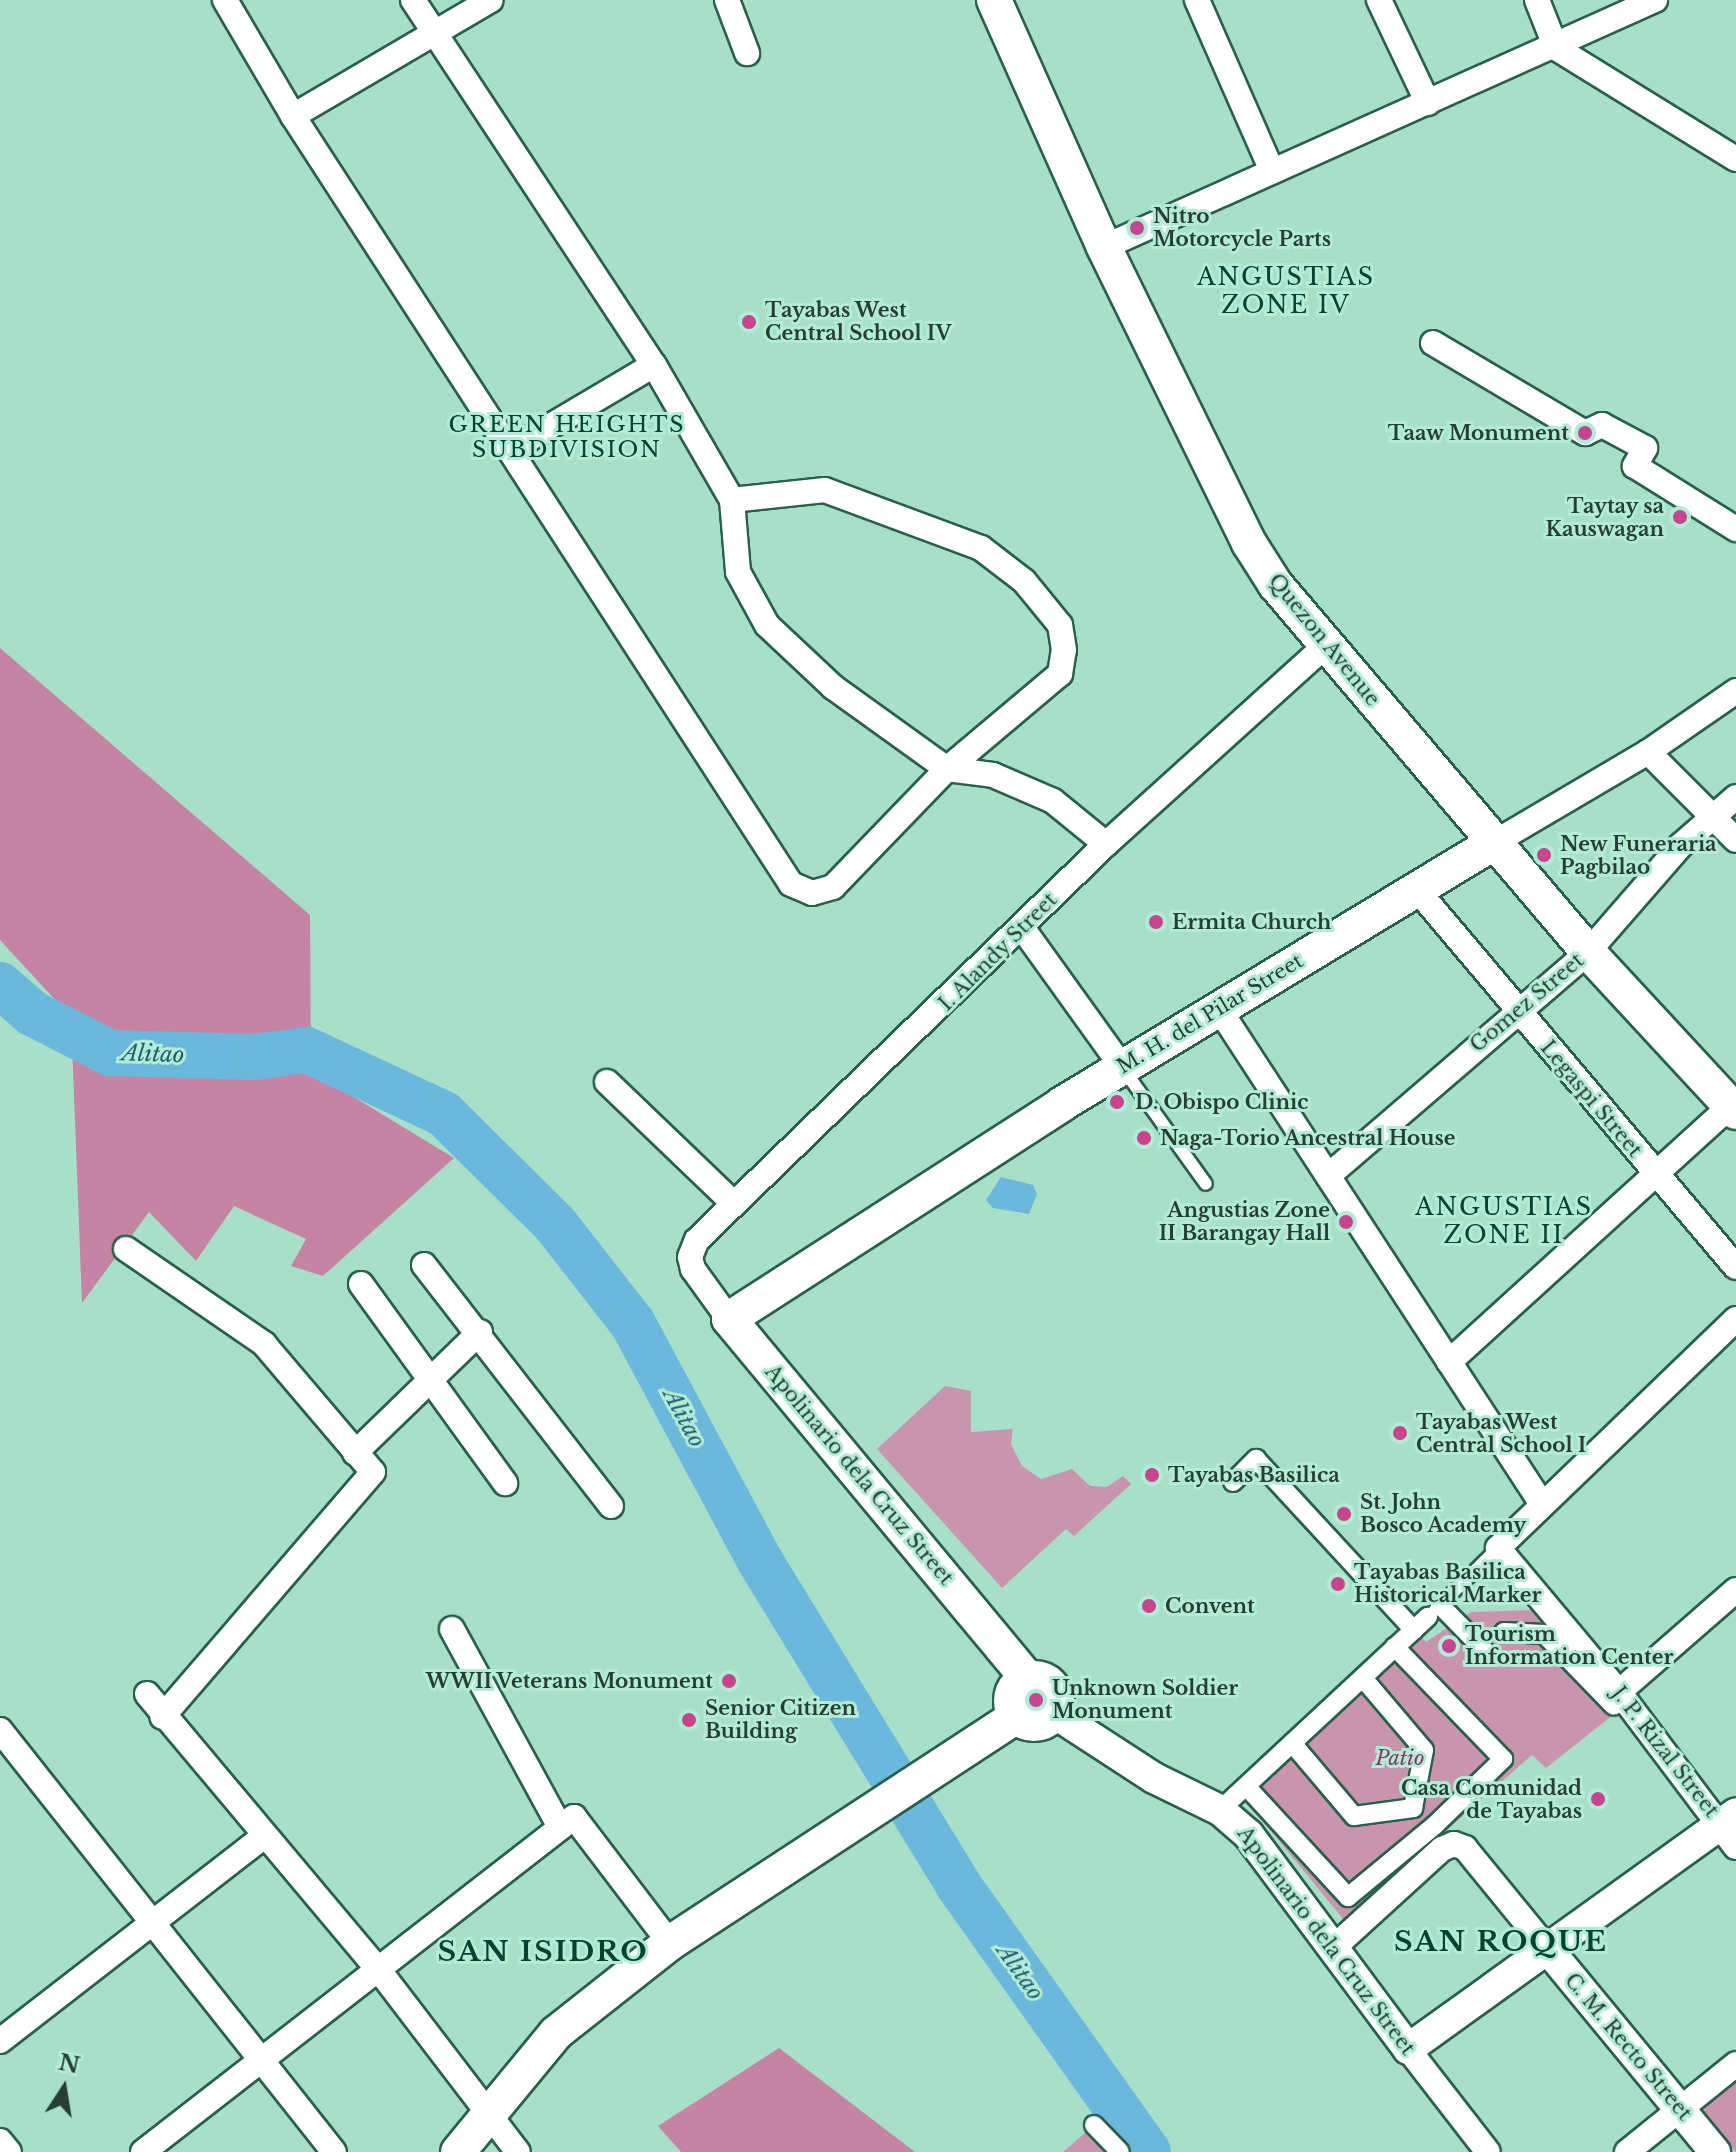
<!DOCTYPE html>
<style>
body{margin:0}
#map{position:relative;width:1736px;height:2152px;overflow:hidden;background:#a7dfc9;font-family:"Libre Baskerville",serif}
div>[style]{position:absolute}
.green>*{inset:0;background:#c995ae}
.forest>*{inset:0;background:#c684a5}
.water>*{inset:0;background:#6ab8db}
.river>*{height:46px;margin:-23px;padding:0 23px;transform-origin:23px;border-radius:23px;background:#6ab8db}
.roads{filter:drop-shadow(2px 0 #295f4d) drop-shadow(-2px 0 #295f4d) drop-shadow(0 2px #295f4d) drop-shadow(0 -2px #295f4d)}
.service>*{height:12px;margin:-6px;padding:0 6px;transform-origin:6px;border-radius:6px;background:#fff}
.pedestrian>*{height:18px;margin:-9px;padding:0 9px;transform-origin:9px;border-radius:9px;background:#fff}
.minor>*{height:24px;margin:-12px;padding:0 12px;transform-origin:12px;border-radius:12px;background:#fff}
.tertiary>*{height:30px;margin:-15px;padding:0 15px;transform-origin:15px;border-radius:15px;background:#fff}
.secondary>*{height:34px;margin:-17px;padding:0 17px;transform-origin:17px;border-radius:17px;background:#fff}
.secondary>.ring{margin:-17px;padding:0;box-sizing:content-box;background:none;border:34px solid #fff;border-radius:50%}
.dots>*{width:22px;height:22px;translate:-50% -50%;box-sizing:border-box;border:4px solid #b3ecd6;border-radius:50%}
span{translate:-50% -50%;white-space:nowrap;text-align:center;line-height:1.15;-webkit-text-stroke:6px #b3ecd6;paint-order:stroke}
.poi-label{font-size:20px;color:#273e35;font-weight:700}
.left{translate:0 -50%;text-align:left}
.right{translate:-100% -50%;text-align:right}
.street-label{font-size:20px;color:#273e35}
.park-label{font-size:20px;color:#873763;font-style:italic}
.neighbourhood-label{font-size:22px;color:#044231;letter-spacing:2px}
.water-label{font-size:22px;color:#1d5a73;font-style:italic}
.quarter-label{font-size:24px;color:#044231;letter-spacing:2px}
.district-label{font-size:28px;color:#044231;font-weight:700;letter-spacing:2px}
.north{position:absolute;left:24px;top:2048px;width:80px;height:80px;-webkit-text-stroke:6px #b3ecd6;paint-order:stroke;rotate:12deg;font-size:22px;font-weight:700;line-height:32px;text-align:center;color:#273e35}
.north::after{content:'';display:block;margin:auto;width:28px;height:36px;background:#273e35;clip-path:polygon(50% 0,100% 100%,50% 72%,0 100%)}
</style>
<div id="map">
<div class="green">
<div style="clip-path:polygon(945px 1386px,971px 1391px,971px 1432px,1013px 1429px,1011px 1444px,1022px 1466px,1041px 1479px,1072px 1469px,1090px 1486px,1107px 1487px,1123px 1476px,1131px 1484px,1074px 1536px,1066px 1529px,1002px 1588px,877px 1449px)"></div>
<div style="clip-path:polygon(1533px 1610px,1623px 1707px,1546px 1768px,1532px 1755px,1344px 1920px,1239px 1792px,1414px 1630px,1426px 1642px,1471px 1612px)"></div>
<div style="clip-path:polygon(1736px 2074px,1736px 2152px,1697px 2105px)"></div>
<div style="clip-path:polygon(1115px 2110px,1148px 2152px,1063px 2152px,1094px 2125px)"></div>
</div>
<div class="forest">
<div style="clip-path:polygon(0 648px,310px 915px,311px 1071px,454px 1158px,323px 1276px,291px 1266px,306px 1239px,234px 1206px,196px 1261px,149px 1212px,82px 1303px,71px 1017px,0 940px)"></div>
<div style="clip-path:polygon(779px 2048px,915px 2152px,681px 2152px,658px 2126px)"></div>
</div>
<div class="water">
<div style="clip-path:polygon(1001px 1177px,1033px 1185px,1037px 1194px,1029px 1214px,993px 1208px,986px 1200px)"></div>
</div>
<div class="river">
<div style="left:0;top:985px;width:43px;rotate:41.2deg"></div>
<div style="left:32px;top:1013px;width:88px;rotate:27.1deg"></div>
<div style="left:110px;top:1053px;width:145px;rotate:1.6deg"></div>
<div style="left:255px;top:1057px;width:52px;rotate:-7.7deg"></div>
<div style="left:307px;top:1050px;width:151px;rotate:25deg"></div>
<div style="left:444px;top:1114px;width:156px;rotate:44.7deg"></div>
<div style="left:555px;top:1224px;width:127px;rotate:52deg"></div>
<div style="left:633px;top:1324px;width:269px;rotate:61.8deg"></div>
<div style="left:760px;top:1561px;width:381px;rotate:58.5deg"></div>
<div style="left:959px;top:1886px;width:326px;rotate:54.6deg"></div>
</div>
<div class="roads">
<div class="service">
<div style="left:1124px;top:1070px;width:140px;rotate:54.3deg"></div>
<div style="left:1435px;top:1610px;width:88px;rotate:-44.5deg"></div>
</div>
<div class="pedestrian">
<div style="left:1233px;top:1482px;width:33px;rotate:-45deg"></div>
<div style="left:1256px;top:1459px;width:233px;rotate:47.3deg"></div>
<div style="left:1440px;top:1605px;width:63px;rotate:45.6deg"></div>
<div style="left:1504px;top:1632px;width:40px;rotate:2.9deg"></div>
<div style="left:1544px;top:1634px;width:100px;rotate:45.8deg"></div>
<div style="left:1292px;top:1743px;width:96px;rotate:49.7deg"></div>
<div style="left:1354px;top:1816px;width:60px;rotate:-7.7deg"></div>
<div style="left:1413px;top:1808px;width:59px;rotate:-79.3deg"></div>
<div style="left:1424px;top:1750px;width:94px;rotate:-130.3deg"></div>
<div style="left:1246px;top:1786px;width:151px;rotate:47.4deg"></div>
<div style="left:1348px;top:1897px;width:113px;rotate:-39.6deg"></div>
<div style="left:1435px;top:1825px;width:95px;rotate:-44.1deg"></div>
<div style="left:1503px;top:1759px;width:156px;rotate:-134deg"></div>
<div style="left:1220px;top:1810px;width:284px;rotate:-42.9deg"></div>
<div style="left:1094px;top:2125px;width:37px;rotate:46deg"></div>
</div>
<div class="minor">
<div style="left:225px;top:0;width:134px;rotate:59.6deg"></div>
<div style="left:293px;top:116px;width:915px;rotate:57.04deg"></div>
<div style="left:791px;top:884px;width:23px;rotate:23deg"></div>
<div style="left:812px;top:893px;width:22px;rotate:-16deg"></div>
<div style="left:833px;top:887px;width:164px;rotate:-46deg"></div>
<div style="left:947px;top:769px;width:148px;rotate:-40.1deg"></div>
<div style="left:1060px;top:674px;width:24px;rotate:-81deg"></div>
<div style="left:1064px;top:650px;width:25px;rotate:-99deg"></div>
<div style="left:1060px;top:625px;width:57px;rotate:-129.3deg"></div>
<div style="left:1024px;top:581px;width:54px;rotate:-142.5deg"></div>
<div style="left:981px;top:548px;width:166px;rotate:-159.6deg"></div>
<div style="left:825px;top:490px;width:94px;rotate:173.9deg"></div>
<div style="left:413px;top:0;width:437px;rotate:56.6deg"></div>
<div style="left:654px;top:365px;width:156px;rotate:60deg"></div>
<div style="left:732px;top:500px;width:72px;rotate:85.2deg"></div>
<div style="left:738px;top:572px;width:60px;rotate:61.3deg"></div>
<div style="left:767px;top:625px;width:91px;rotate:43.2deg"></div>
<div style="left:833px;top:687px;width:140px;rotate:35.7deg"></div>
<div style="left:947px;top:769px;width:46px;rotate:7.4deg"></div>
<div style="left:993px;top:775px;width:65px;rotate:23.4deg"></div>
<div style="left:1053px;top:801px;width:68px;rotate:39.1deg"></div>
<div style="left:727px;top:0;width:57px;rotate:69.3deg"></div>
<div style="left:1197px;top:0;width:187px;rotate:66.3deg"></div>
<div style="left:1379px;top:0;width:114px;rotate:64.6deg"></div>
<div style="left:1537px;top:0;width:52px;rotate:68.4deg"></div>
<div style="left:1556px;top:48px;width:211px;rotate:31.7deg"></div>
<div style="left:293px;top:116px;width:229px;rotate:-30.4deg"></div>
<div style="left:1104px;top:247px;width:604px;rotate:-24.15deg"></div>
<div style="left:1433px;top:343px;width:177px;rotate:30.6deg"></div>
<div style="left:1585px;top:433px;width:19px;rotate:-25deg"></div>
<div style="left:1602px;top:425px;width:49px;rotate:28.1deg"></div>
<div style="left:1645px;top:448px;width:21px;rotate:119deg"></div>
<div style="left:1635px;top:466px;width:119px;rotate:32deg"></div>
<div style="left:510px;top:450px;width:167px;rotate:-30.6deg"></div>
<div style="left:1648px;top:752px;width:124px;rotate:45deg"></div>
<div style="left:1497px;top:841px;width:175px;rotate:-30.5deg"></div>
<div style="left:1648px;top:752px;width:107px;rotate:-34.7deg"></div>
<div style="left:1418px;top:891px;width:492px;rotate:49.8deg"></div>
<div style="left:1023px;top:929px;width:170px;rotate:54.3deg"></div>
<div style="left:1221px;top:1012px;width:587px;rotate:56.88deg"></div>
<div style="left:607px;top:1082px;width:175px;rotate:43.8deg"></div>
<div style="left:1328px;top:1176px;width:343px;rotate:-40.7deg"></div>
<div style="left:1588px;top:952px;width:142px;rotate:-49deg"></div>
<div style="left:1681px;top:845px;width:73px;rotate:-41.1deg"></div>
<div style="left:126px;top:1249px;width:168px;rotate:34.5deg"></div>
<div style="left:264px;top:1344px;width:168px;rotate:49.6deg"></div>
<div style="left:373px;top:1472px;width:323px;rotate:130.7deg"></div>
<div style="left:424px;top:1265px;width:305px;rotate:52.2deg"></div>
<div style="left:361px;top:1284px;width:246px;rotate:54.1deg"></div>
<div style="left:729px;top:1319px;width:62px;rotate:-125.8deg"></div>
<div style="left:693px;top:1269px;width:12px;rotate:-104deg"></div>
<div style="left:690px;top:1257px;width:18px;rotate:-68deg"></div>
<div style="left:697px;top:1240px;width:569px;rotate:-44.07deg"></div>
<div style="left:1106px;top:844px;width:295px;rotate:-42.1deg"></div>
<div style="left:1736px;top:1319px;width:330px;rotate:136.1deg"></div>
<div style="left:1498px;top:1548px;width:188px;rotate:50deg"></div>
<div style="left:1619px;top:1692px;width:194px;rotate:53deg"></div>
<div style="left:1449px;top:1362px;width:388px;rotate:-42.3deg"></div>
<div style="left:355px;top:1453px;width:174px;rotate:-44.1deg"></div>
<div style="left:452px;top:1629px;width:226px;rotate:61.4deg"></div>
<div style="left:1619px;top:1692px;width:155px;rotate:-41.1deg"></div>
<div style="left:147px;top:1694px;width:359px;rotate:50deg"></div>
<div style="left:378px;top:1969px;width:230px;rotate:52.6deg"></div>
<div style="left:0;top:1730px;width:538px;rotate:51.64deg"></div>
<div style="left:1332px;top:1949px;width:149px;rotate:-42.3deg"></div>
<div style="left:1442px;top:1849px;width:13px;rotate:-23deg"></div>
<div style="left:1454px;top:1844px;width:12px;rotate:20deg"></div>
<div style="left:1465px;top:1848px;width:128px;rotate:50.7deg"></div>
<div style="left:0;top:2041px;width:333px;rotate:-37.8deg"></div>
<div style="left:1408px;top:2049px;width:130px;rotate:52.2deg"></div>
<div style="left:0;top:2141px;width:14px;rotate:51deg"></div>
<div style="left:143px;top:2152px;width:546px;rotate:-37.86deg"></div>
<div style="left:574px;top:1817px;width:158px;rotate:52.7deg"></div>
<div style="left:1627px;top:2152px;width:140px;rotate:-38.9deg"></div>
</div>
<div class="tertiary">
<div style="left:1054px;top:1713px;width:119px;rotate:33deg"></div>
<div style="left:1154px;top:1778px;width:73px;rotate:25.9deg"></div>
<div style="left:1220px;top:1810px;width:37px;rotate:41deg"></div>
<div style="left:1248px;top:1834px;width:268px;rotate:53.3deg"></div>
<div style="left:1408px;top:2049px;width:404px;rotate:-35.7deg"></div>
<div style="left:1546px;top:1947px;width:266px;rotate:50.5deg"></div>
</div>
<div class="secondary">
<div style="left:994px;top:0;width:270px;rotate:66deg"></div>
<div style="left:1104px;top:247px;width:330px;rotate:63.9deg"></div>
<div style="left:1249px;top:543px;width:49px;rotate:57.6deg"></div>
<div style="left:1275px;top:584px;width:483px;rotate:49.6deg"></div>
<div style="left:1588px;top:952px;width:218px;rotate:47.2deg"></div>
<div class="ring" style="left:1011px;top:1678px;width:12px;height:12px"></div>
<div style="left:1028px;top:1679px;width:468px;rotate:-129.7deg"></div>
<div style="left:729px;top:1319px;width:396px;rotate:-32.8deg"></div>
<div style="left:1062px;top:1104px;width:508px;rotate:-31.16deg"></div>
<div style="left:458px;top:2152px;width:154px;rotate:-50.5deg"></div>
<div style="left:556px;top:2033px;width:145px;rotate:-38.3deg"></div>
<div style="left:670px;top:1943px;width:413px;rotate:-33.2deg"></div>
</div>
</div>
<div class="dots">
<div style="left:1137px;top:228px;background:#c6458e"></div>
<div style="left:749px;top:322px;background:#c6458e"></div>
<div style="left:1585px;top:433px;background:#c6458e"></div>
<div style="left:1680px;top:517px;background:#c6458e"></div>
<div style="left:1544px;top:855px;background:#c6458e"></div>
<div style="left:1156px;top:922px;background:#c6458e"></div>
<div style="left:1117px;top:1102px;background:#c6458e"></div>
<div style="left:1144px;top:1138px;background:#c6458e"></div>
<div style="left:1346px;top:1222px;background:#c6458e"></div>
<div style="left:1400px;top:1433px;background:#c6458e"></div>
<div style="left:1152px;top:1475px;background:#c6458e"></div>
<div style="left:1344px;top:1514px;background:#c6458e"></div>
<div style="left:1338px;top:1584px;background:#c6458e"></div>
<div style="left:1149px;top:1606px;background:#c6458e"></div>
<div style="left:1449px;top:1646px;background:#c6458e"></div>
<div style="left:729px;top:1681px;background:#c6458e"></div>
<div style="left:1036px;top:1700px;background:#c6458e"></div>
<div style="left:689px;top:1720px;background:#c6458e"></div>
<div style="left:1598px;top:1799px;background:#c6458e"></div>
</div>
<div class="poi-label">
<span class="left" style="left:1153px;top:228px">Nitro<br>Motorcycle Parts</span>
<span class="left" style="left:765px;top:322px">Tayabas West<br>Central School IV</span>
<span class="right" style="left:1569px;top:433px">Taaw Monument</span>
<span class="right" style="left:1664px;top:518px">Taytay sa<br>Kauswagan</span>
<span class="left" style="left:1560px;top:856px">New Funeraria<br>Pagbilao</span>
<span class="left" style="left:1172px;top:922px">Ermita Church</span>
<span class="left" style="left:1135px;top:1102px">D. Obispo Clinic</span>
<span class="left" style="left:1160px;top:1138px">Naga-Torio Ancestral House</span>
<span class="right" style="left:1330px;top:1222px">Angustias Zone<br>II Barangay Hall</span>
<span class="left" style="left:1416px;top:1434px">Tayabas West<br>Central School I</span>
<span class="left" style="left:1168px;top:1475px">Tayabas Basilica</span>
<span class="left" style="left:1360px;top:1514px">St. John<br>Bosco Academy</span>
<span class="left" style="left:1354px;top:1584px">Tayabas Basilica<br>Historical Marker</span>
<span class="left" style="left:1165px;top:1606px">Convent</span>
<span class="left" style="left:1465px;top:1646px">Tourism<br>Information Center</span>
<span class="right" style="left:713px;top:1681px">WWII Veterans Monument</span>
<span class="left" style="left:1052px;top:1700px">Unknown Soldier<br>Monument</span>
<span class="left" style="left:705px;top:1720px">Senior Citizen<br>Building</span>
<span class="right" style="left:1582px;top:1800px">Casa Comunidad<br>de Tayabas</span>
</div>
<div class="street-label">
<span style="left:1324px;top:640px;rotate:51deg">Quezon Avenue</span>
<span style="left:998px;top:952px;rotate:-45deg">I. Alandy Street</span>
<span style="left:1527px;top:1003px;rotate:-40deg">Gomez Street</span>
<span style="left:1210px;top:1014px;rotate:-31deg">M. H. del Pilar Street</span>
<span style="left:1591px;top:1099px;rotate:50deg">Legaspi Street</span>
<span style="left:859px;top:1475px;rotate:50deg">Apolinario dela Cruz Street</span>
<span style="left:1665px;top:1752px;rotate:52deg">J. P. Rizal Street</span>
<span style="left:1326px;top:1941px;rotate:53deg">Apolinario dela Cruz Street</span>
<span style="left:1628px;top:2047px;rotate:50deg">C. M. Recto Street</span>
</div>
<div class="park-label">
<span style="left:1400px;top:1758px">Patio</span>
</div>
<div class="neighbourhood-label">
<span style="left:567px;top:437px">GREEN HEIGHTS<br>SUBDIVISION</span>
</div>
<div class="water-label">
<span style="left:153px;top:1054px;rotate:2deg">Alitao</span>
<span style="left:684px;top:1418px;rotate:62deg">Alitao</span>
<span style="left:1020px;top:1972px;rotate:55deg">Alitao</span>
</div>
<div class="quarter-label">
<span style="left:1286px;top:291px">ANGUSTIAS<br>ZONE IV</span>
<span style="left:1504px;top:1221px">ANGUSTIAS<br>ZONE II</span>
</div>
<div class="district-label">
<span style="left:1501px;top:1942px">SAN ROQUE</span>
<span style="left:543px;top:1952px">SAN ISIDRO</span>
</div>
<div class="north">N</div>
</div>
